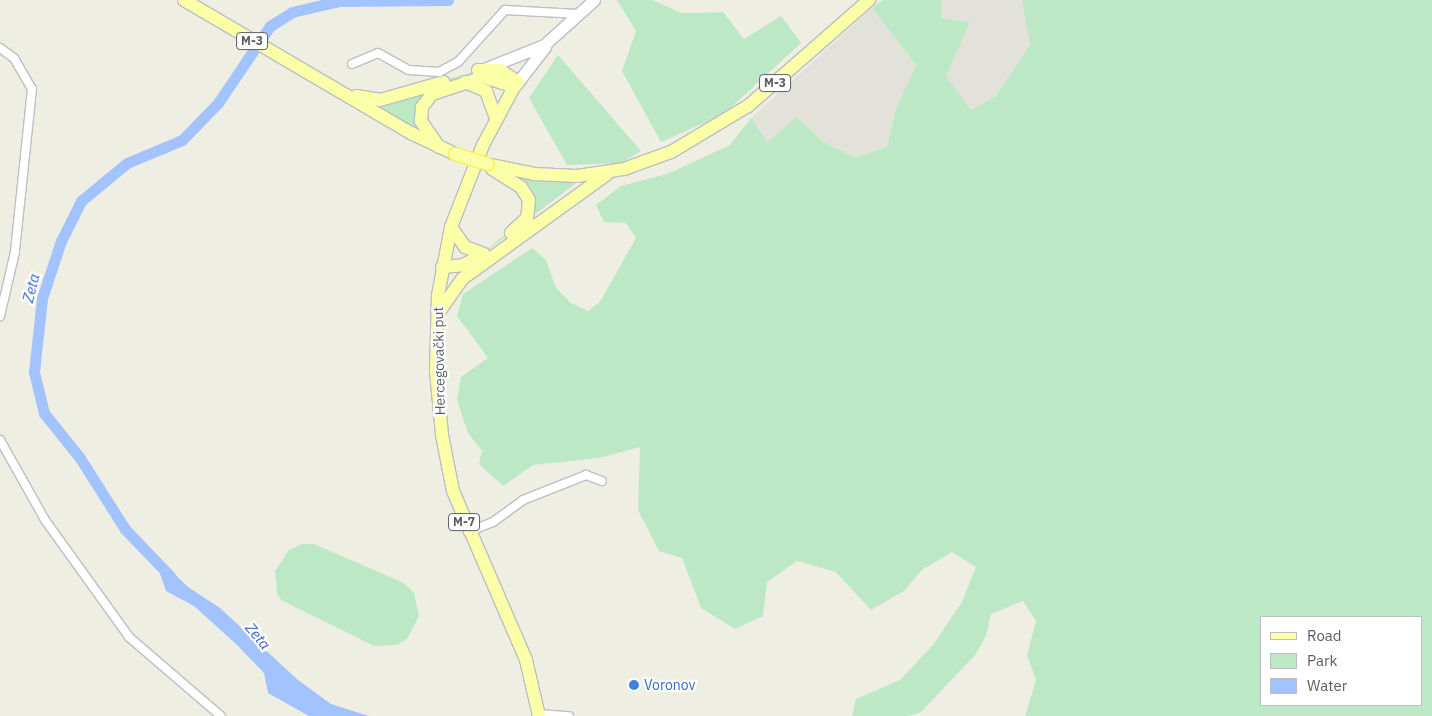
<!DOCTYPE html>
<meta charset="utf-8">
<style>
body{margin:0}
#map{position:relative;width:1432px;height:716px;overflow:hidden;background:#efeee2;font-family:"IBM Plex Sans",sans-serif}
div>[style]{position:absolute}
.industrial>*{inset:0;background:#e2e1da}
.green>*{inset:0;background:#bde8c6}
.water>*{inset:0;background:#a2c3ff}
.river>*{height:11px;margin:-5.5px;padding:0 5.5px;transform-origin:5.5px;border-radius:5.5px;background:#a2c3ff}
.roads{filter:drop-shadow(1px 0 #bdbec5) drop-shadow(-1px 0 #bdbec5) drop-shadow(0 1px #bdbec5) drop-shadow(0 -1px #bdbec5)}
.minor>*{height:8px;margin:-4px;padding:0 4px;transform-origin:4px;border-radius:4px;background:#fff}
.secondary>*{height:11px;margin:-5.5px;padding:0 5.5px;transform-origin:5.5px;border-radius:5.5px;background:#fff}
.primary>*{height:12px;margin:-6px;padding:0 6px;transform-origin:6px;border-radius:6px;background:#fbffa7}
.bridges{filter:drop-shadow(1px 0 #faee50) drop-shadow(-1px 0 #faee50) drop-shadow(0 1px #faee50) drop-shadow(0 -1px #faee50)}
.primary-bridge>*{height:12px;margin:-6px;padding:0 6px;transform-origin:6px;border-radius:6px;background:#fbffa7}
.dots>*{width:14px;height:14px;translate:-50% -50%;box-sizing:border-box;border:2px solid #fff;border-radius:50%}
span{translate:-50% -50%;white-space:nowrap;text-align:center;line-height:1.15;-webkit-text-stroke:4.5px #fff;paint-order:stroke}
.shield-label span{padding:1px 4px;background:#fff;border:1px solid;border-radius:4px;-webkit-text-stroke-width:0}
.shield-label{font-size:12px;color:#5b5d64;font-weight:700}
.street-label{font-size:14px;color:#5b5d64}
.shop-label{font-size:14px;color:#366cbe}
.left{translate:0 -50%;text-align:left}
.water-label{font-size:15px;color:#3d64ca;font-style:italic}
.legend{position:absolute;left:1260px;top:616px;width:162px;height:90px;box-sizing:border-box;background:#fff;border:1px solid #bdbec1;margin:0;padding:6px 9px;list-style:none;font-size:15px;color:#5b5d64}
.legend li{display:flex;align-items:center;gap:10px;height:25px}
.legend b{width:25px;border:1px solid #bdbec1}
</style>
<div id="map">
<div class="industrial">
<div style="clip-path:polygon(942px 0,1022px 0,1030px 45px,995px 97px,971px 110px,946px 76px,970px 22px,940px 18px)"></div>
<div style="clip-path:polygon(872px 8px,916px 65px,896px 109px,887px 147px,856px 158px,823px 142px,797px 117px,767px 142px,751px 118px)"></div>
</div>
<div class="green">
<div style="clip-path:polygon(617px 0,652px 0,682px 13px,723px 12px,744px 39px,781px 16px,801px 43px,724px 114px,661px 142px,622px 71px,636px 31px)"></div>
<div style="clip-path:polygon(evenodd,883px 0,942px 0,941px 18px,970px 22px,946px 76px,971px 110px,995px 97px,1030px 45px,1022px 0,1432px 0,1432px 716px,1025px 716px,1036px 680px,1027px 655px,1036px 621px,1023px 601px,991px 614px,986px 636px,976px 654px,921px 712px,908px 716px,852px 716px,856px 699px,900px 680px,933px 645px,962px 602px,976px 567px,952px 552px,922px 570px,904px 591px,871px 610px,836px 572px,797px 561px,767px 582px,763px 616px,735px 629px,701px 608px,682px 558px,659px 551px,638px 510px,640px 447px,599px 458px,533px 465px,503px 486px,479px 464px,482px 451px,468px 433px,457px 400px,461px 377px,488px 358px,457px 316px,463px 294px,532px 248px,546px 260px,556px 288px,571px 303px,588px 311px,600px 302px,636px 238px,626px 223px,604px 222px,596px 205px,621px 186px,667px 174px,730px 145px,751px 118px,767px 142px,797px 117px,823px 142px,856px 158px,887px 147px,896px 109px,916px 65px,872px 8px,883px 0,1261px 617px,1421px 617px,1421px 705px,1261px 705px,1261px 617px)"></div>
<div style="clip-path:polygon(558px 55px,641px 151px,621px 163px,567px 165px,529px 98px)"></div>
<div style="clip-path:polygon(480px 70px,424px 93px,414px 114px,420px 131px,367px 102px)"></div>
<div style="clip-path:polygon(503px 173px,584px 177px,464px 268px,518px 224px,530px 207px)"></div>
<div style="clip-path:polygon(302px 544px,314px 544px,404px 583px,414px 593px,419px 616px,407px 639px,397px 645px,374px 646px,281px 600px,277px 593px,275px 571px,289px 550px)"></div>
</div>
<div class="water">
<div style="clip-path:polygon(164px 564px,188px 587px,220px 608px,298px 680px,331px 704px,369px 716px,309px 716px,268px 693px,264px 673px,235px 643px,194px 606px,166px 591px,159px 571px)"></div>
</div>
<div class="river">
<div style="left:170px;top:576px;width:65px;rotate:-133.8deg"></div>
<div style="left:125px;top:529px;width:84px;rotate:-122.4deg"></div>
<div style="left:80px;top:458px;width:58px;rotate:-128.7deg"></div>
<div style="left:44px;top:413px;width:42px;rotate:-103.7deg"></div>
<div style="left:34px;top:372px;width:74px;rotate:-83.8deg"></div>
<div style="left:42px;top:298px;width:60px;rotate:-71.6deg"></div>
<div style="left:61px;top:241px;width:45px;rotate:-63.4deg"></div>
<div style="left:81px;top:201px;width:60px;rotate:-39.6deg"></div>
<div style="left:127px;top:163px;width:60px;rotate:-22.7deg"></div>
<div style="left:182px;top:140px;width:52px;rotate:-45.8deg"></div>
<div style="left:218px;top:103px;width:93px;rotate:-56deg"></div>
<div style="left:270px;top:26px;width:26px;rotate:-32deg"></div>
<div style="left:292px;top:12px;width:48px;rotate:-13.2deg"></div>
<div style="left:339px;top:1px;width:109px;rotate:-0.5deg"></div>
</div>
<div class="roads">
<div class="minor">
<div style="left:0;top:48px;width:17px;rotate:36deg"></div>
<div style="left:14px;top:58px;width:36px;rotate:60deg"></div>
<div style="left:32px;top:89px;width:164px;rotate:96deg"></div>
<div style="left:15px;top:252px;width:66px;rotate:103.2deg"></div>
<div style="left:352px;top:64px;width:28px;rotate:-23deg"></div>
<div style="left:378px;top:53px;width:35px;rotate:29deg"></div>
<div style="left:409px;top:70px;width:30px;rotate:4deg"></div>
<div style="left:439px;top:72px;width:21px;rotate:-28deg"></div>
<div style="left:458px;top:62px;width:70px;rotate:-47.9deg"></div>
<div style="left:505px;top:10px;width:73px;rotate:3.1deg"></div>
<div style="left:0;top:440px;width:92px;rotate:60.6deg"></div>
<div style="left:45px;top:520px;width:144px;rotate:54.3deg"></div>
<div style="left:129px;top:637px;width:121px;rotate:40.7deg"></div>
<div style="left:468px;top:532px;width:27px;rotate:-22deg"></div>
<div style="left:493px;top:522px;width:37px;rotate:-36deg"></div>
<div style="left:523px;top:500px;width:68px;rotate:-21.6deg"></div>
<div style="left:586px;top:475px;width:17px;rotate:21deg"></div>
<div style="left:539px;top:714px;width:30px;rotate:4deg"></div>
</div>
<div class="secondary">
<div style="left:486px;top:68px;width:62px;rotate:-21.6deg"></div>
<div style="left:544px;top:45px;width:67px;rotate:-42deg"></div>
<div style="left:514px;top:87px;width:51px;rotate:-52.2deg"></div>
</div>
<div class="primary">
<div style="left:184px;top:0;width:263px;rotate:30.4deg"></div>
<div style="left:411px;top:133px;width:49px;rotate:25.5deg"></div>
<div style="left:478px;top:70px;width:22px"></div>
<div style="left:500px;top:70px;width:22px;rotate:34deg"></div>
<div style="left:465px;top:82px;width:23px;rotate:23deg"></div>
<div style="left:486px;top:91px;width:30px;rotate:70deg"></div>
<div style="left:356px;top:96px;width:24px;rotate:9deg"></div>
<div style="left:380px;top:100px;width:66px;rotate:-15.9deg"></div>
<div style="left:439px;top:147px;width:32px;rotate:-125deg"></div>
<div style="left:421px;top:121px;width:14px;rotate:-86deg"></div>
<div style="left:422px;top:107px;width:16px;rotate:-52deg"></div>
<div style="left:432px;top:94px;width:55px;rotate:-18.1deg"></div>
<div style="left:484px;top:77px;width:32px;rotate:18deg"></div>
<div style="left:514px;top:87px;width:66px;rotate:118.1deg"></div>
<div style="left:483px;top:145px;width:88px;rotate:111.3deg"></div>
<div style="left:451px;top:227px;width:69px;rotate:100.8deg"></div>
<div style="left:438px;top:295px;width:76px;rotate:91.5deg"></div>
<div style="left:436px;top:371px;width:64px;rotate:84.6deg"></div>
<div style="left:442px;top:435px;width:57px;rotate:78.9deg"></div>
<div style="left:453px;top:491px;width:184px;rotate:66.6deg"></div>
<div style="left:526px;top:660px;width:57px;rotate:76.9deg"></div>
<div style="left:487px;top:164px;width:48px;rotate:12deg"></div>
<div style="left:534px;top:174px;width:43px;rotate:2.7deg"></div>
<div style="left:577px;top:176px;width:48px;rotate:-8.5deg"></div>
<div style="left:624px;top:169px;width:50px;rotate:-19.9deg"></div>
<div style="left:671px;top:152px;width:90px;rotate:-30.9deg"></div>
<div style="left:748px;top:106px;width:161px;rotate:-41.2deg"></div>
<div style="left:492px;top:169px;width:34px;rotate:32deg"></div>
<div style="left:521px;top:187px;width:15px;rotate:58deg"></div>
<div style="left:529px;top:200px;width:18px;rotate:96deg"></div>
<div style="left:527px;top:218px;width:22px;rotate:137deg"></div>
<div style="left:451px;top:227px;width:24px;rotate:55deg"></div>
<div style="left:465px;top:247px;width:20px;rotate:20deg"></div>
<div style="left:442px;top:267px;width:21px;rotate:-5deg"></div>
<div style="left:463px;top:265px;width:20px;rotate:-27deg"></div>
<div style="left:439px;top:312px;width:40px;rotate:-55.1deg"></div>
<div style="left:462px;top:279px;width:179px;rotate:-35.9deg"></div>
</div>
</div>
<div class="bridges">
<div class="primary-bridge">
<div style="left:455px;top:154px;width:34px;rotate:17deg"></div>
</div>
</div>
<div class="dots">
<div style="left:634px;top:685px;background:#3f7fe0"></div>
</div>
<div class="shield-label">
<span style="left:252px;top:41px">M-3</span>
<span style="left:775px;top:83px">M-3</span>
<span style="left:464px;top:522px">M-7</span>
</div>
<div class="street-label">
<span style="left:439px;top:361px;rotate:-91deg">Hercegovački put</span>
</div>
<div class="shop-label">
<span class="left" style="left:644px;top:685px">Voronov</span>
</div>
<div class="water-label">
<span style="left:31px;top:288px;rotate:-76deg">Zeta</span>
<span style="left:258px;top:636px;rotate:50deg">Zeta</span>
</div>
<ul class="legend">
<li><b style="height:6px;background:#fbffa7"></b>Road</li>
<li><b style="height:14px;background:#bde8c6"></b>Park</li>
<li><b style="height:14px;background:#a2c3ff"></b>Water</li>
</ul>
</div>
